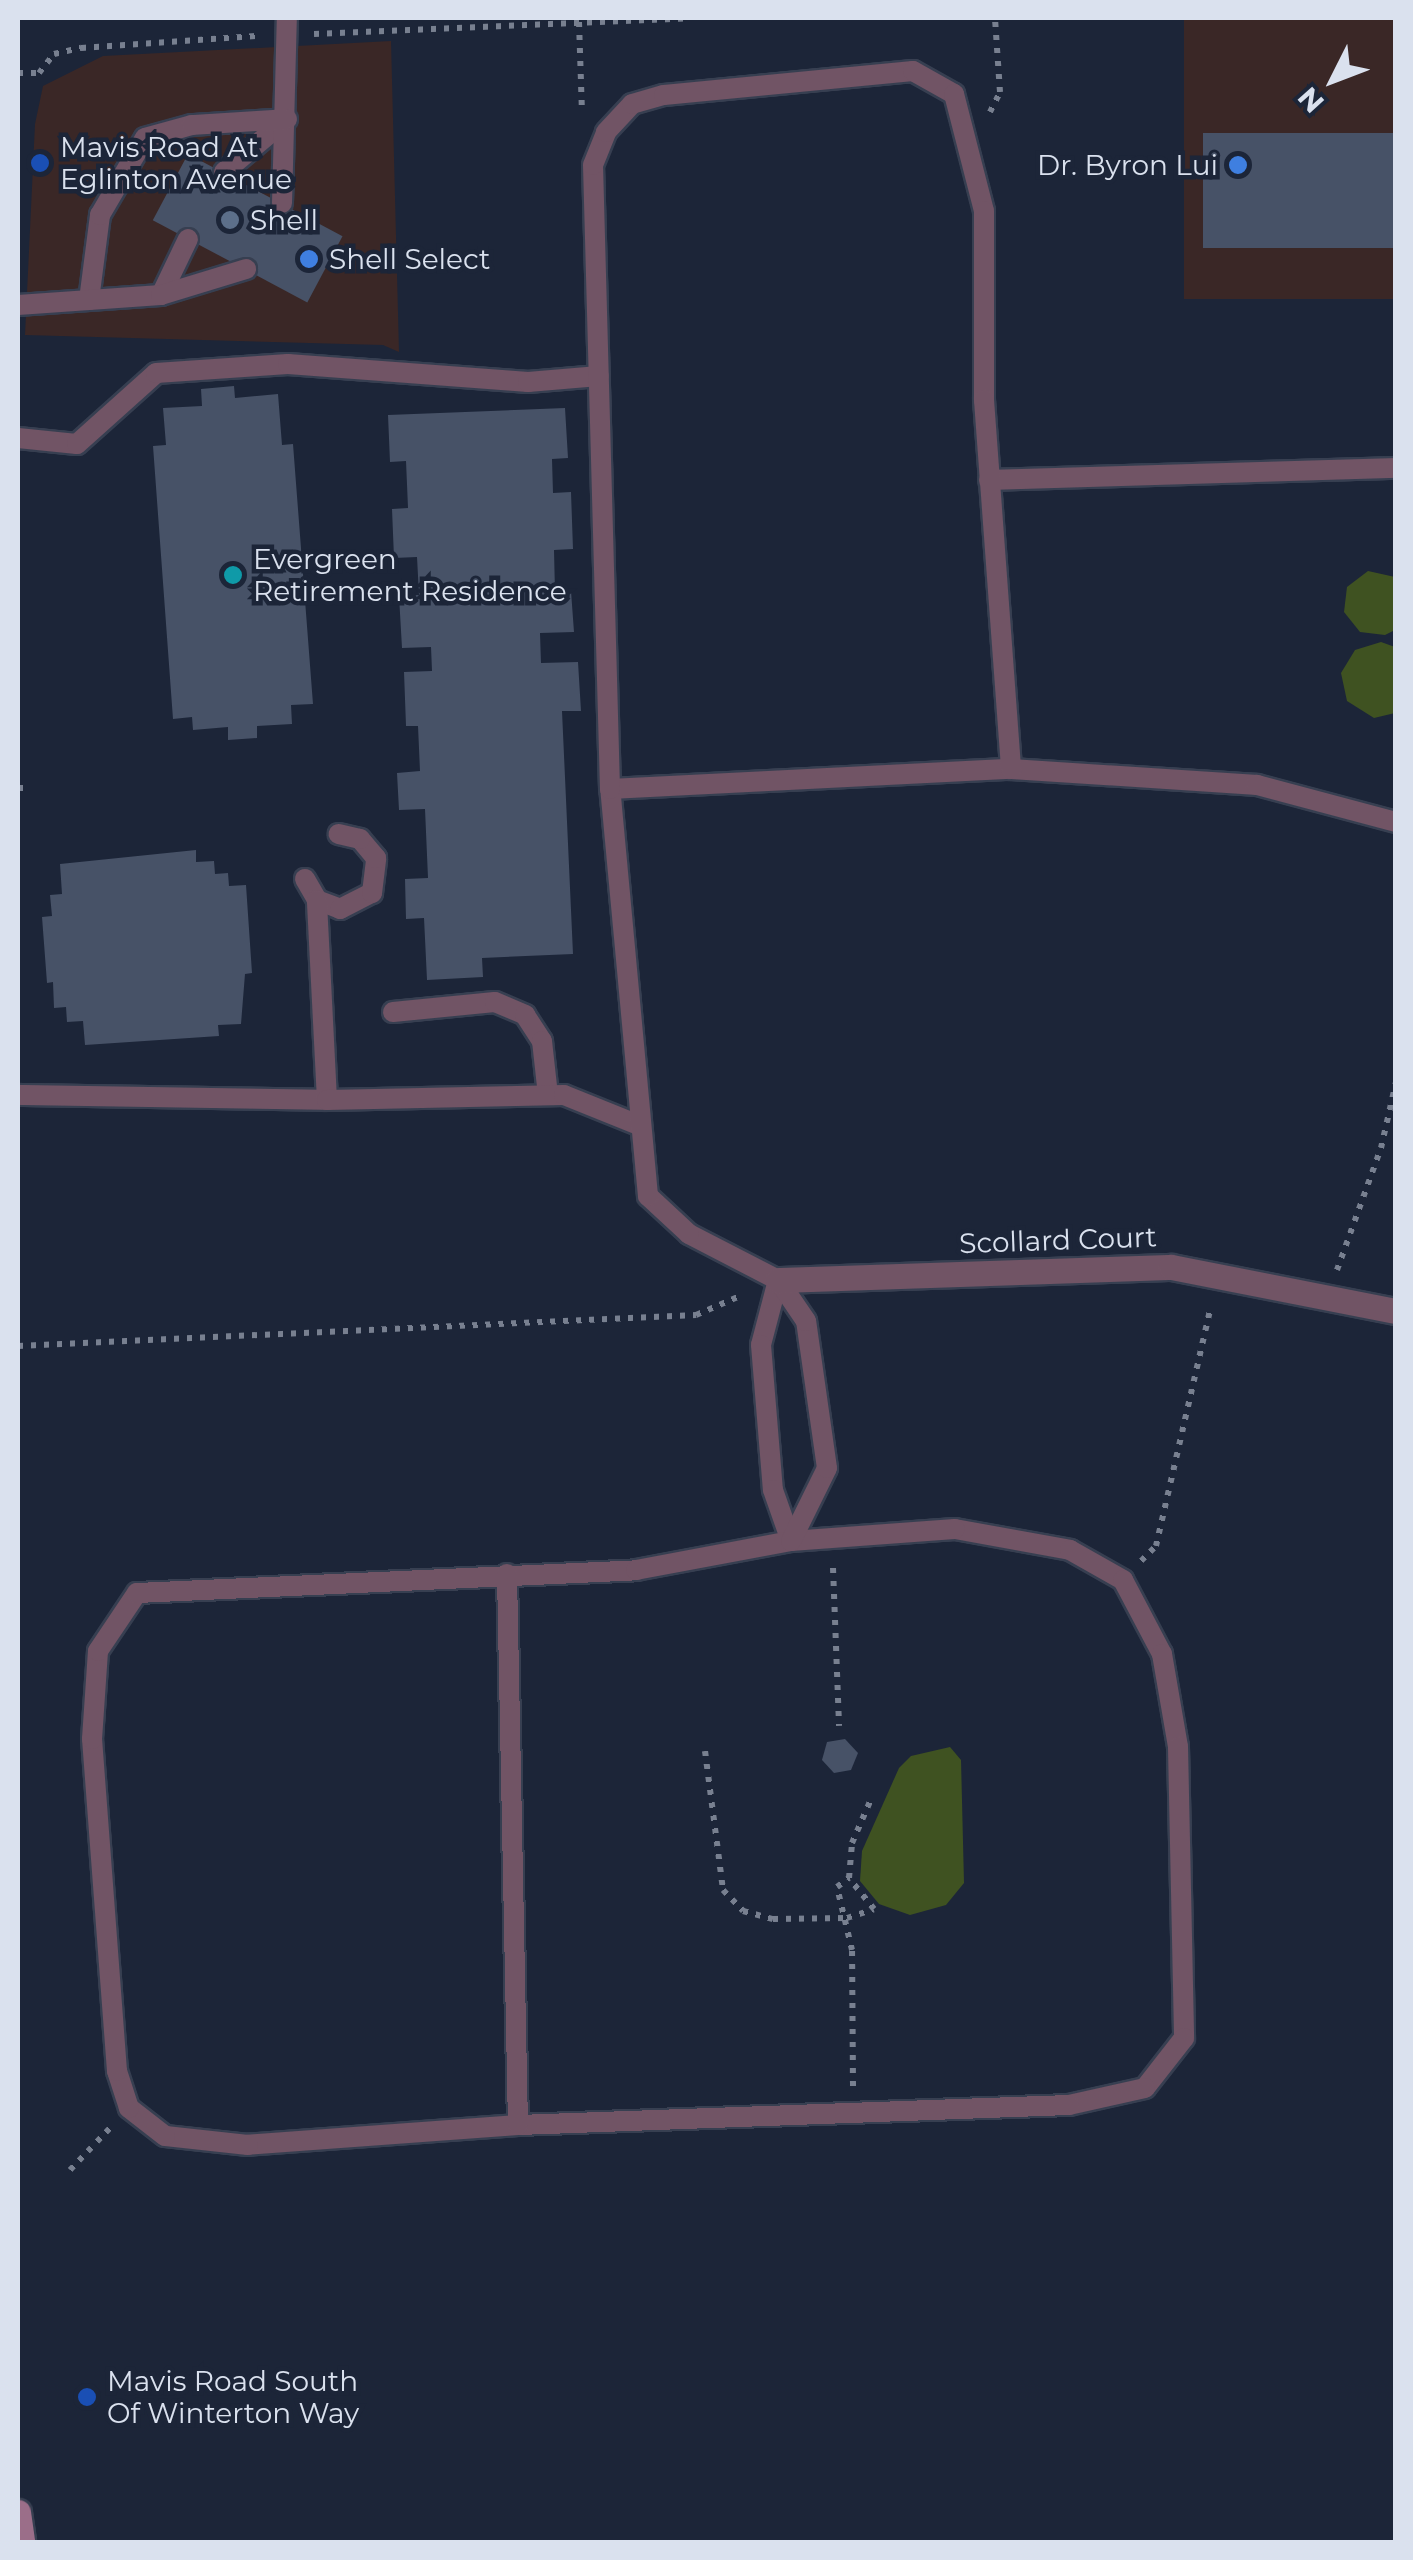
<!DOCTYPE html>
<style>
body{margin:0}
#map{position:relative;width:1413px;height:2560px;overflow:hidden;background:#1c2538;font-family:Montserrat,sans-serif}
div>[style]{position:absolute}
.commercial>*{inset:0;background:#3a2726;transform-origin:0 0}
.green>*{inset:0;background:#3f5221}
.building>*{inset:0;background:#475267;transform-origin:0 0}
.path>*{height:6px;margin-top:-3px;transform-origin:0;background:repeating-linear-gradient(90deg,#788090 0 5px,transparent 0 13px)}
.roads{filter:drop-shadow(2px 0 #373f51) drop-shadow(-2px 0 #373f51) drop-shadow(0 2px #373f51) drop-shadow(0 -2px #373f51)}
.lane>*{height:20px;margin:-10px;padding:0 10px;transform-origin:10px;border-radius:10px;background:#715465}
.street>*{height:25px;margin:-12.5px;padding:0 12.5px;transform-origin:12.5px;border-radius:12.5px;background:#715465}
.secondary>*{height:25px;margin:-12.5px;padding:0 12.5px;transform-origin:12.5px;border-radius:12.5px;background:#9b6e89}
.dots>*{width:28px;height:28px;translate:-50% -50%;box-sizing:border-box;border:5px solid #1c2538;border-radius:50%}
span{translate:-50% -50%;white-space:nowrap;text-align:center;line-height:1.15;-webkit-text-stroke:9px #1c2538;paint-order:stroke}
.poi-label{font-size:28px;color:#dae1ee}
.left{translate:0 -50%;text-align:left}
.right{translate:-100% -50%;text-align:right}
.street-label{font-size:28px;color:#dae1ee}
.frame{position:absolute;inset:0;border:20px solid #dae1ee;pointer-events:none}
.north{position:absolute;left:1283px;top:30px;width:100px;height:100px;-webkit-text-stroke:8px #1c2538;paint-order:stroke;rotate:228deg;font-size:28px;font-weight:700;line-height:40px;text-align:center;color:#dae1ee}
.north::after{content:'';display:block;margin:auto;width:35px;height:45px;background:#dae1ee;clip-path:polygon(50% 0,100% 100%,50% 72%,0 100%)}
</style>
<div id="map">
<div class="commercial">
<div style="left:1184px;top:18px;width:211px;height:281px"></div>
<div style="clip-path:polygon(391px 41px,399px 352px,383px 345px,25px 335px,35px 124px,43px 86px,103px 56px)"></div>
</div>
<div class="green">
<div style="clip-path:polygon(1368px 571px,1395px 577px,1395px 630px,1385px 635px,1360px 632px,1344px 612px,1347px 587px)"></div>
<div style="clip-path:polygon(1381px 642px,1395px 647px,1395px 713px,1374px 718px,1347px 701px,1341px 673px,1355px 650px)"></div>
<div style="clip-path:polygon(950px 1747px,961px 1760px,964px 1883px,946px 1905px,910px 1915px,879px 1904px,860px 1881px,862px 1851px,899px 1768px,911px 1756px)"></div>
</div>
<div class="building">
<div style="left:1396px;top:133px;width:115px;height:193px;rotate:90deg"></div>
<div style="left:188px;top:154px;width:175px;height:75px;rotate:28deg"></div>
<div style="clip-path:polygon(234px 386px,235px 398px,278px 394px,282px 445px,293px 444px,313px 704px,291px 705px,292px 724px,257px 726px,257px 738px,228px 740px,228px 727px,193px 730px,192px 717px,173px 719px,153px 446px,166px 445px,163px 408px,202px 406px,201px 389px)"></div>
<div style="clip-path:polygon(565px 408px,568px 458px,552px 459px,553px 493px,571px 492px,573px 549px,554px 550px,555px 592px,571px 591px,574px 632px,540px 633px,541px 663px,578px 662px,581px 711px,562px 711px,573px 954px,482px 958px,483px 977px,427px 980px,424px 918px,406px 919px,405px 879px,428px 878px,425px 809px,399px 810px,397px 773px,420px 771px,418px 726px,406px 726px,404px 672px,432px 671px,431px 647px,402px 648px,399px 596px,419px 595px,417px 557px,394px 558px,392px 509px,408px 508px,406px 461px,390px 462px,388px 415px)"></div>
<div style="clip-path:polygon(196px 850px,196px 862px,214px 861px,215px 874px,228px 873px,229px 886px,246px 885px,252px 973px,245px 974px,241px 1024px,218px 1025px,219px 1036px,85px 1045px,83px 1021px,67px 1022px,66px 1007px,54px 1008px,53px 982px,47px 983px,42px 917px,52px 916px,50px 895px,62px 894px,60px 864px)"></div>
<div style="clip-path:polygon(845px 1739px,858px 1753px,851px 1770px,834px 1773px,822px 1760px,827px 1742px)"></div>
</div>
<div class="path">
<div style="left:579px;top:22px;width:89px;rotate:88.1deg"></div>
<div style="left:314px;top:34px;width:377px;rotate:-2.4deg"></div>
<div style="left:18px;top:73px;width:21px"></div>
<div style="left:39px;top:73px;width:24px;rotate:-52deg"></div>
<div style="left:54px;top:54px;width:28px;rotate:-13deg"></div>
<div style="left:81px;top:48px;width:175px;rotate:-3.9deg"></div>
<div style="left:990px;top:112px;width:22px;rotate:-63deg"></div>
<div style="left:1000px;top:92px;width:74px;rotate:-93.9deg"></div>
<div style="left:18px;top:788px;width:9px"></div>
<div style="left:1337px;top:1270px;width:130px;rotate:-70.2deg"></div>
<div style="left:1381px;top:1148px;width:68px;rotate:-77.2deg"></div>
<div style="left:18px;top:1346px;width:679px;rotate:-2.62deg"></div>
<div style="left:696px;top:1315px;width:48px;rotate:-23.4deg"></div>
<div style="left:1141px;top:1561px;width:21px;rotate:-45deg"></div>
<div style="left:1156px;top:1546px;width:246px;rotate:-77.1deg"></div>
<div style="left:833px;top:1568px;width:158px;rotate:87.8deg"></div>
<div style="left:705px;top:1751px;width:140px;rotate:82.6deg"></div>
<div style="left:723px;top:1890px;width:29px;rotate:46deg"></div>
<div style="left:743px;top:1911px;width:31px;rotate:15deg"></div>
<div style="left:773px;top:1919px;width:74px;rotate:-0.8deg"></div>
<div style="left:847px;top:1918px;width:28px;rotate:-18deg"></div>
<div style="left:874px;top:1909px;width:40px;rotate:-129deg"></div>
<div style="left:853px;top:2086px;width:136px;rotate:-90.4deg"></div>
<div style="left:852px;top:1950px;width:65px;rotate:-103.4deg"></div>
<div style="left:837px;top:1887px;width:15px;rotate:-37deg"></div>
<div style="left:849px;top:1878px;width:35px;rotate:-85deg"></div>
<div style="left:852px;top:1843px;width:48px;rotate:-66.6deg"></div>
<div style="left:70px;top:2170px;width:59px;rotate:-46.4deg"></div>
</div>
<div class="roads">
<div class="lane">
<div style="left:224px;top:172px;width:82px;rotate:-40.1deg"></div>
<div style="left:282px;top:203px;width:185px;rotate:-88.5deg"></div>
<div style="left:161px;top:295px;width:62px;rotate:-64.3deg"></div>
<div style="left:89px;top:300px;width:86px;rotate:-82.6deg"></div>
<div style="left:100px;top:215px;width:89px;rotate:-59.7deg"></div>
<div style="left:145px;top:138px;width:49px;rotate:-15.5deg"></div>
<div style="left:192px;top:125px;width:95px;rotate:-3.6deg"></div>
<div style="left:18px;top:305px;width:143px;rotate:-4deg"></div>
<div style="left:161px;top:295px;width:89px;rotate:-17deg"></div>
<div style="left:18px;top:438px;width:59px;rotate:5.8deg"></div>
<div style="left:77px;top:444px;width:106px;rotate:-41.9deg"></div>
<div style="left:156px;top:373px;width:132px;rotate:-3.9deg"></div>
<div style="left:288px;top:364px;width:241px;rotate:4.3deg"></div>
<div style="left:528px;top:382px;width:71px;rotate:-4.8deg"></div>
<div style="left:989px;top:480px;width:407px;rotate:-1.7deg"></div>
<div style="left:610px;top:789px;width:401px;rotate:-2.9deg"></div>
<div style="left:1011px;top:769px;width:247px;rotate:3.7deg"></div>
<div style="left:1257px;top:785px;width:144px;rotate:14.9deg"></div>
<div style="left:305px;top:879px;width:24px;rotate:60deg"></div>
<div style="left:317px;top:900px;width:25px;rotate:21deg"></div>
<div style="left:340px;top:909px;width:36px;rotate:-27deg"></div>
<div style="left:372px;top:893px;width:35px;rotate:-83deg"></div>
<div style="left:376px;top:858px;width:25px;rotate:-130deg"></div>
<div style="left:360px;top:839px;width:22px;rotate:-167deg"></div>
<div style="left:393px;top:1012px;width:102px;rotate:-5.6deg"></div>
<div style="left:495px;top:1002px;width:33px;rotate:23deg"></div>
<div style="left:525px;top:1015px;width:31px;rotate:57deg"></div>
<div style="left:542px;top:1041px;width:54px;rotate:83.7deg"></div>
<div style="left:18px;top:1095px;width:309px;rotate:0.9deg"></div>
<div style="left:327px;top:1100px;width:200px;rotate:-92.9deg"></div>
<div style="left:327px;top:1100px;width:237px;rotate:-1.2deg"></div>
<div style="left:564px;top:1095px;width:83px;rotate:21.9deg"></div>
<div style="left:778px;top:1280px;width:67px;rotate:104.7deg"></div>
<div style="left:761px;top:1345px;width:145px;rotate:85.3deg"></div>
<div style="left:773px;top:1490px;width:54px;rotate:70.6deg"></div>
<div style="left:955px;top:1529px;width:117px;rotate:10.3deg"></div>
<div style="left:1070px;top:1550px;width:61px;rotate:29.5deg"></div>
<div style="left:1123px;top:1580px;width:84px;rotate:62.2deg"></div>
<div style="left:1162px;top:1654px;width:94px;rotate:80.2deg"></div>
<div style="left:1178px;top:1747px;width:291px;rotate:88.8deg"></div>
<div style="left:1184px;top:2038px;width:63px;rotate:128deg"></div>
<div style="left:1145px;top:2088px;width:78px;rotate:167.4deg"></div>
<div style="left:1069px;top:2105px;width:551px;rotate:177.92deg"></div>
<div style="left:518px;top:2125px;width:271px;rotate:175.8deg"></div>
<div style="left:248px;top:2145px;width:83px;rotate:-173.8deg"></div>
<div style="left:165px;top:2136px;width:46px;rotate:-142.1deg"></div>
<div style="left:129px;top:2108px;width:39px;rotate:-108deg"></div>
<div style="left:117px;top:2071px;width:333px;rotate:-94.3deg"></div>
<div style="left:92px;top:1739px;width:88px;rotate:-86.1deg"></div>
<div style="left:98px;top:1651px;width:70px;rotate:-56.1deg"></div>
<div style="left:137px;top:1593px;width:500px;rotate:-2.6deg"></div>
<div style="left:636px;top:1570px;width:158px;rotate:-10.6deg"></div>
<div style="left:791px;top:1541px;width:164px;rotate:-4.2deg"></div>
<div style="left:791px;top:1541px;width:81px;rotate:-63.7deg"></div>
<div style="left:827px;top:1468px;width:148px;rotate:-98.1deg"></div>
<div style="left:806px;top:1321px;width:50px;rotate:-124.3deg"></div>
<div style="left:778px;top:1280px;width:100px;rotate:-152.7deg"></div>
<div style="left:689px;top:1234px;width:56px;rotate:-137.2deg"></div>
<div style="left:648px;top:1196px;width:409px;rotate:-95.3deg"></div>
<div style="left:610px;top:789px;width:624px;rotate:-91.56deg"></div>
<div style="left:593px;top:165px;width:35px;rotate:-68deg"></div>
<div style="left:606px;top:132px;width:38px;rotate:-47deg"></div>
<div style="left:632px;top:104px;width:33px;rotate:-16deg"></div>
<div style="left:664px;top:95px;width:250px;rotate:-5.5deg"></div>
<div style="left:913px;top:71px;width:47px;rotate:29.3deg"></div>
<div style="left:954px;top:94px;width:121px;rotate:75.6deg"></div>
<div style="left:984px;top:211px;width:189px;rotate:90deg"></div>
<div style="left:984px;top:400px;width:370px;rotate:85.8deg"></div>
<div style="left:507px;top:1574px;width:551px;rotate:88.86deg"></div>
</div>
<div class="street">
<div style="left:778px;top:1280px;width:393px;rotate:-1.9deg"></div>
<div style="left:1171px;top:1267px;width:229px;rotate:11.1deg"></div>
</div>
<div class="secondary">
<div style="left:18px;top:2512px;width:30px;rotate:82deg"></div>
</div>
</div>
<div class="dots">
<div style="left:40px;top:163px;background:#1a4fb4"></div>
<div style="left:1238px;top:165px;background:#3f7fe0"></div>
<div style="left:230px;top:220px;background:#5c6f8a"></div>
<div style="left:309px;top:259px;background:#3f7fe0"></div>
<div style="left:233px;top:575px;background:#0f9aa8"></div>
<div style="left:87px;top:2397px;background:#1a4fb4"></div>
</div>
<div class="poi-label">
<span class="left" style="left:60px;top:163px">Mavis Road At<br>Eglinton Avenue</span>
<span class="right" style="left:1218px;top:165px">Dr. Byron Lui</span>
<span class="left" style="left:250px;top:220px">Shell</span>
<span class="left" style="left:329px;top:259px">Shell Select</span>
<span class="left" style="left:253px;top:575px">Evergreen<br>Retirement Residence</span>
<span class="left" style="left:107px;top:2397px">Mavis Road South<br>Of Winterton Way</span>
</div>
<div class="street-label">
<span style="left:1058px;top:1240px;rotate:-2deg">Scollard Court</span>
</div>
<div class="frame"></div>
<div class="north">N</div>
</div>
